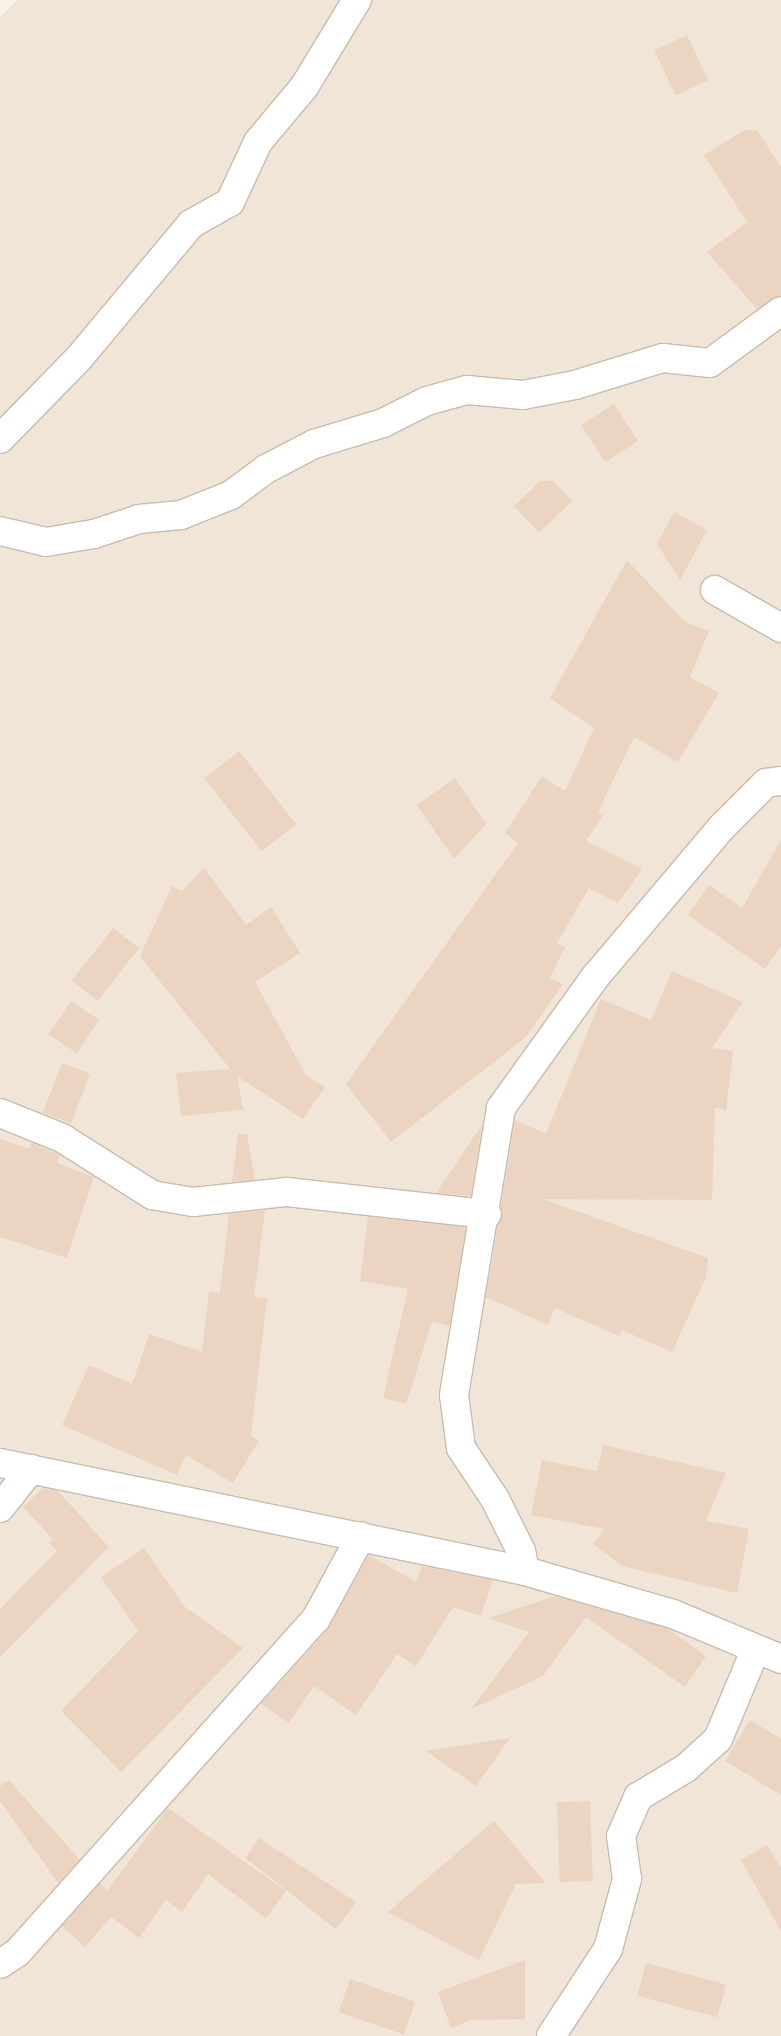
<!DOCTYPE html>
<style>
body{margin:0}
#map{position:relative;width:781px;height:2036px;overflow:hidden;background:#f9f3e7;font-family:Inter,sans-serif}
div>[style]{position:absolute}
.residential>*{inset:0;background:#f0e5d6}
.building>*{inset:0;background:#ebd4c2;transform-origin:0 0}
.roads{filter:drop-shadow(1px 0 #c9bbae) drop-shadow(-1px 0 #c9bbae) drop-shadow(0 1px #c9bbae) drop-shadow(0 -1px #c9bbae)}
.street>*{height:28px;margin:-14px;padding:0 14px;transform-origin:14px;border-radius:14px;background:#fff}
span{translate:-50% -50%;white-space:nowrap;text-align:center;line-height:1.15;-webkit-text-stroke:4px #fdf7ed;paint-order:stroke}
</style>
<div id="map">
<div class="residential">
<div style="clip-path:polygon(17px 0,781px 0,781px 2036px,0 2036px,0 17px)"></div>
</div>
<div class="building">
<div style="left:687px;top:35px;width:50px;height:36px;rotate:65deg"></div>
<div style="clip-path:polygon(745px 130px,757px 130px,781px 167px,781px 296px,757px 309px,707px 252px,747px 222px,704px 155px)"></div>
<div style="left:614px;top:404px;width:44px;height:39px;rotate:57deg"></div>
<div style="clip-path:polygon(540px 481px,553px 481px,572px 501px,539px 533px,514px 506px)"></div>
<div style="clip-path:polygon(674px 512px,707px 530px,680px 580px,657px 544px)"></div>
<div style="clip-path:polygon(627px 560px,685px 622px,709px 631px,690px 677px,719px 693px,678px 762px,634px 737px,598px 812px,603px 816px,586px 841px,642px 869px,618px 903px,589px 888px,557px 943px,565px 947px,550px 978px,563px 984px,526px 1037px,391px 1142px,346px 1084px,518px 843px,505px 833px,542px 776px,565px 791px,594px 728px,550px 698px)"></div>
<div style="left:239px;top:751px;width:93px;height:44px;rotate:52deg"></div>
<div style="clip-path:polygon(455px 778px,486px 824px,454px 859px,417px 805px)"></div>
<div style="clip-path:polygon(781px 840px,781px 946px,765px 969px,688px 915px,709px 885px,742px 908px)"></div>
<div style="clip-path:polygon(204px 868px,246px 925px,271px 907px,300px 953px,255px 982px,306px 1075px,325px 1087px,303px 1119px,237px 1076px,243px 1110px,181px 1116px,176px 1073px,230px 1069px,140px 956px,172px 886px,182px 891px)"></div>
<div style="left:113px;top:928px;width:33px;height:67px;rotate:38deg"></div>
<div style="clip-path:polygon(672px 971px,743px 1002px,712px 1048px,733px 1051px,726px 1110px,715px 1108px,712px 1200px,543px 1199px,708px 1258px,706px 1277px,672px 1352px,622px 1330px,619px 1336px,555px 1308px,548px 1325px,486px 1297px,515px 1120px,546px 1134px,601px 999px,651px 1020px)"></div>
<div style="left:71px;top:1001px;width:34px;height:40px;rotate:34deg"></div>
<div style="left:62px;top:1063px;width:30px;height:53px;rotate:21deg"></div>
<div style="clip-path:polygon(482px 1125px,471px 1196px,436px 1193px)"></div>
<div style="clip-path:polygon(238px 1134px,247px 1134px,255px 1180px,232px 1182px)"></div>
<div style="clip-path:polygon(0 1139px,29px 1149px,32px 1143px,60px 1155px,57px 1163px,94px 1177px,67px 1258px,0 1237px)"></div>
<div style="clip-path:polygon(265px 1210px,254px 1297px,267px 1298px,251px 1436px,259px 1441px,233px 1483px,186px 1455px,177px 1475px,62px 1425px,89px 1365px,132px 1384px,149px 1334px,202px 1352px,209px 1292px,220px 1293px,229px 1214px)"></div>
<div style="clip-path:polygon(368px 1217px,466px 1227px,450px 1326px,432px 1322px,406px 1404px,383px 1398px,408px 1289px,360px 1281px)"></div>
<div style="clip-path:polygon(603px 1445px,726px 1473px,706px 1521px,749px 1529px,737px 1593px,622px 1566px,593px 1544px,604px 1529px,531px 1515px,542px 1460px,597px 1471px)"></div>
<div style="clip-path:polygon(43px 1488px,58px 1491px,109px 1547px,0 1657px,0 1609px,57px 1551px,49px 1543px,53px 1539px,23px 1507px)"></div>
<div style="clip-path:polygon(144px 1548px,184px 1606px,243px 1648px,121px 1772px,61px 1711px,138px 1631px,101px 1577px)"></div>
<div style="clip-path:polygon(369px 1555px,416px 1582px,422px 1566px,493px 1580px,481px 1616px,453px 1607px,416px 1666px,397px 1654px,356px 1715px,314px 1686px,289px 1723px,261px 1704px,328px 1629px)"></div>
<div style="clip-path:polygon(556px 1596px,667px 1628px,706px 1656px,685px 1687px,586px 1617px,543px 1676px,471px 1709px,529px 1632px,488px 1618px)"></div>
<div style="clip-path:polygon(750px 1720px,781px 1739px,781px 1795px,725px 1761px)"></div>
<div style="clip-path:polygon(510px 1738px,476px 1786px,426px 1751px)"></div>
<div style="clip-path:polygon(9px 1780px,80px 1860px,58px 1883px,0 1801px,0 1786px)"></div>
<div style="left:590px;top:1801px;width:80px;height:33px;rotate:88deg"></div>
<div style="clip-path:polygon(168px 1808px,286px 1891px,266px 1918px,208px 1874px,182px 1912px,166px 1900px,139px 1938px,111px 1917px,85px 1947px,62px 1926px,100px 1883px,107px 1891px)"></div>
<div style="clip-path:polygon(494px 1821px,546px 1883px,516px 1884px,479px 1960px,388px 1912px)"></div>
<div style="clip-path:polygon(259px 1838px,356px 1902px,336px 1929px,245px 1858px)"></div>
<div style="clip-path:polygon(767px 1845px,781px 1868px,781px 1931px,741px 1860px)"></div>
<div style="clip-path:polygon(525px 1960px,525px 2019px,470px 2020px,451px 2028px,438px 1992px)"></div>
<div style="left:646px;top:1963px;width:83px;height:34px;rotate:15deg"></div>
<div style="left:350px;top:1979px;width:69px;height:35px;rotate:19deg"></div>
</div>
<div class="roads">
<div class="street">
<div style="left:0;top:439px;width:113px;rotate:-45.7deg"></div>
<div style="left:79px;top:358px;width:175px;rotate:-50.1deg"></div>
<div style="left:191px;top:224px;width:45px;rotate:-29.4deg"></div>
<div style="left:230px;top:202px;width:66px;rotate:-65deg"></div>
<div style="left:258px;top:142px;width:72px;rotate:-50.1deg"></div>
<div style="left:304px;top:87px;width:102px;rotate:-58.7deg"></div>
<div style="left:0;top:531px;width:47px;rotate:13.4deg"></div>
<div style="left:46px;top:542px;width:49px;rotate:-9.5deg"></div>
<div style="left:94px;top:534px;width:47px;rotate:-18.4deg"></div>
<div style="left:139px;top:519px;width:42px;rotate:-5.4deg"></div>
<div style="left:181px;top:515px;width:54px;rotate:-21.8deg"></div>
<div style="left:231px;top:495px;width:44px;rotate:-36.6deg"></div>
<div style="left:266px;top:469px;width:54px;rotate:-27.5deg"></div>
<div style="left:314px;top:444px;width:72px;rotate:-16.9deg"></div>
<div style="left:383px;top:423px;width:49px;rotate:-26.6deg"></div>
<div style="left:427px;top:401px;width:41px;rotate:-15.4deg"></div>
<div style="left:467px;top:390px;width:56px;rotate:5.1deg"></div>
<div style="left:523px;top:395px;width:53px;rotate:-10.9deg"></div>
<div style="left:575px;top:385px;width:92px;rotate:-17.1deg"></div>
<div style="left:663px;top:358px;width:47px;rotate:6.1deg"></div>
<div style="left:710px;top:363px;width:88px;rotate:-36.2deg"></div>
<div style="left:715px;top:590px;width:76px;rotate:29.9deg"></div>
<div style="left:0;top:1113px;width:67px;rotate:22deg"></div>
<div style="left:62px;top:1138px;width:107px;rotate:32.3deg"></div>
<div style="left:152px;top:1195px;width:42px;rotate:9.7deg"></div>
<div style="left:193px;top:1202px;width:95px;rotate:-6.1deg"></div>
<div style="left:287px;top:1192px;width:201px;rotate:6.3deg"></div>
<div style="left:0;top:1463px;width:536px;rotate:11.62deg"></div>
<div style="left:525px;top:1571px;width:154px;rotate:16.2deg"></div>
<div style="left:673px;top:1614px;width:117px;rotate:22.6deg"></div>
<div style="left:0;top:1508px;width:50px;rotate:-51.5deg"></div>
<div style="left:525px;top:1571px;width:20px;rotate:-101deg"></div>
<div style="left:521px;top:1551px;width:58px;rotate:-116.6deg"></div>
<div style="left:495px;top:1499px;width:61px;rotate:-123.7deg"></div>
<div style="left:461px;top:1448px;width:53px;rotate:-97.5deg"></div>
<div style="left:454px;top:1395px;width:291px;rotate:-80.7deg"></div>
<div style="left:501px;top:1108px;width:163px;rotate:-54.3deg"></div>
<div style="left:596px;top:976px;width:194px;rotate:-49.8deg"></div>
<div style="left:721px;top:828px;width:64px;rotate:-45deg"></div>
<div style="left:766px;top:783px;width:15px;rotate:-8deg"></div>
<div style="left:0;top:1964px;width:20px;rotate:-33deg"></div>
<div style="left:17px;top:1953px;width:448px;rotate:-48.2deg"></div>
<div style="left:316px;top:1619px;width:94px;rotate:-61.5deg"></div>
<div style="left:551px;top:2036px;width:104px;rotate:-56.8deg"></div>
<div style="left:608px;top:1949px;width:73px;rotate:-74.8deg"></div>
<div style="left:627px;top:1879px;width:43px;rotate:-97.9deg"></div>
<div style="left:621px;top:1836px;width:43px;rotate:-66.4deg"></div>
<div style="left:638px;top:1797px;width:56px;rotate:-31.1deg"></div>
<div style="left:686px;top:1768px;width:43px;rotate:-42.2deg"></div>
<div style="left:718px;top:1739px;width:95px;rotate:-67.2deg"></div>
</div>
</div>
</div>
